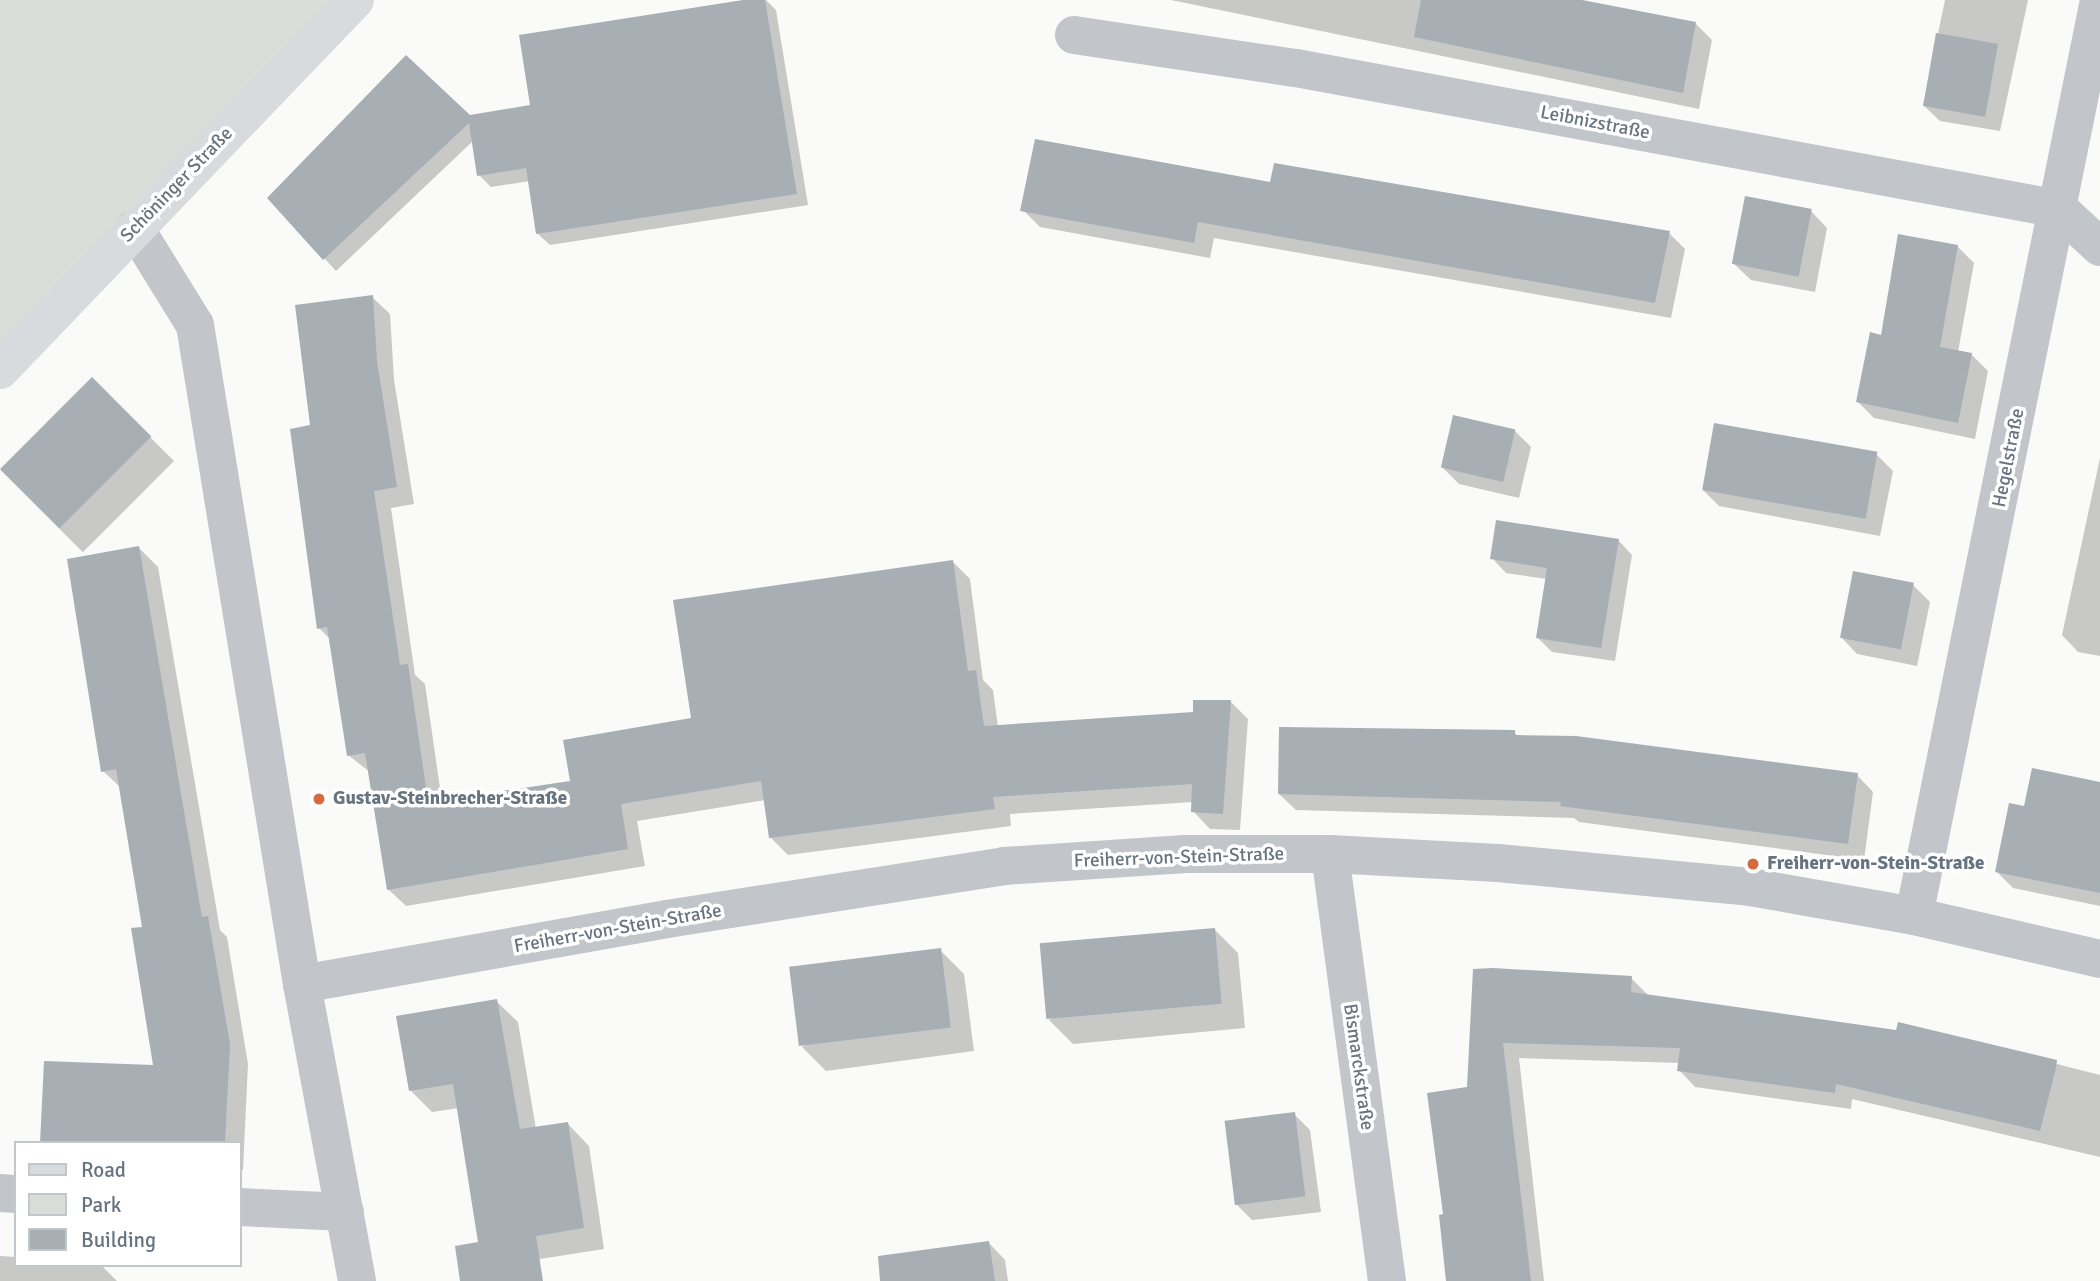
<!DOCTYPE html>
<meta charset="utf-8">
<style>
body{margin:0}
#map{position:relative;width:2100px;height:1281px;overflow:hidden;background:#fafaf8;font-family:Signika,sans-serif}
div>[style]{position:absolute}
.green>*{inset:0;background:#daded8}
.shadow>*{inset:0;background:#0003;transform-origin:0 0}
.building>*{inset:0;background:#a7aeb4;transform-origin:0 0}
.minor>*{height:38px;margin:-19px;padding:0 19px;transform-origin:19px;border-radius:19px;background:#c2c5c9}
.secondary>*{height:38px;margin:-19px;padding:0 19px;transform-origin:19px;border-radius:19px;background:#d8dbde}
.dots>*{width:19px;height:19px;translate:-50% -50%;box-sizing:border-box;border:4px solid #fff;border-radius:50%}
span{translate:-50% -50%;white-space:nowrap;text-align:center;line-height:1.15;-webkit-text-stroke:7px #fff;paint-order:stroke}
.street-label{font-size:19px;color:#677480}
.poi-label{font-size:19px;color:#677480;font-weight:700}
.left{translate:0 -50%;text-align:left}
.legend{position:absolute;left:14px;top:1141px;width:228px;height:126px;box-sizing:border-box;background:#fff;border:2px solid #c2c7cc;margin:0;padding:9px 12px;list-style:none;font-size:21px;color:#677480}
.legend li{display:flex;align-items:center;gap:14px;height:35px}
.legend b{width:35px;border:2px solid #c2c7cc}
</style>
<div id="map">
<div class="green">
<div style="clip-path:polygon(0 0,329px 0,0 345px)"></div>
</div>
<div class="shadow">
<div style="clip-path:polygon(755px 0,766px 0,776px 10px,808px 205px,550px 245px,538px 234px,530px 181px,491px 187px,479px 175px,473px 141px,336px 271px,269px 198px,470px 116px,532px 107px)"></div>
<div style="clip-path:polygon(1171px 0,1573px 0,1695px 23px,1712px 40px,1699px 109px)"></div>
<div style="clip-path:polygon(1945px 0,2028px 0,2000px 131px,1940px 121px,1923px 105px)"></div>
<div style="clip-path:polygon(1272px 184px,1669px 233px,1685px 249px,1671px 318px,1214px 238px,1210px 258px,1040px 227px,1024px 211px)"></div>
<div style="clip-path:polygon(1811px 211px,1827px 228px,1815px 292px,1751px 280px,1734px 264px)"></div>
<div style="clip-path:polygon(1957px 246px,1974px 263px,1958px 352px,1972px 355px,1988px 371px,1975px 439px,1874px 418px,1858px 402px,1882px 337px)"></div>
<div style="clip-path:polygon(372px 297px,390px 314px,394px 380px,414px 504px,391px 508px,415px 675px,425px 684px,442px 802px,572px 782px,693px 719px,952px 561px,970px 579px,983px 680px,993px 690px,998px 727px,1194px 713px,1231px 702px,1248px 719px,1240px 830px,1210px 829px,1193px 811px,1193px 802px,1010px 814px,1011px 826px,788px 855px,770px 837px,765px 800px,637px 821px,645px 866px,406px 906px,388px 889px,370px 772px,348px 755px,331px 640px,319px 628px,312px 426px)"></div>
<div style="left:92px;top:379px;width:116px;height:129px;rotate:45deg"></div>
<div style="clip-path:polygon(1514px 430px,1531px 447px,1519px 498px,1459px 484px,1443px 468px)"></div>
<div style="clip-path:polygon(1876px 454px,1893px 471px,1880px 536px,1719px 506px,1703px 490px)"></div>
<div style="clip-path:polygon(2100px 458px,2100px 656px,2078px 652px,2062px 635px)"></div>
<div style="clip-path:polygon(1618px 540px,1632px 555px,1615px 661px,1552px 652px,1538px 638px,1547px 579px,1506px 573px,1492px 558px)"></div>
<div style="clip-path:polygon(139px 548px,158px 567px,220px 930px,227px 937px,248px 1064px,243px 1170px,240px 1170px,240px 1143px,42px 1143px,155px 1067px,144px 928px,121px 788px,103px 771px)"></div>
<div style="clip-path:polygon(1913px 585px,1930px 602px,1917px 666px,1857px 654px,1841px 637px)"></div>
<div style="clip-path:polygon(1514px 732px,1518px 736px,1857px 775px,1873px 792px,1864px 860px,1579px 822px,1574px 818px,1296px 810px,1279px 794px)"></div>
<div style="clip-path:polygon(2100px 783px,2100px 906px,2013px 888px,1997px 872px,2026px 808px)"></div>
<div style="clip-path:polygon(1214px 929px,1238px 953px,1245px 1028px,1073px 1044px,1049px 1020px)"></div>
<div style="clip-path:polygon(940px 950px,964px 974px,974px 1051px,826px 1071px,802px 1047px)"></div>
<div style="clip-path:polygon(1475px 971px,1631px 978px,1648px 995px,1897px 1032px,1899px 1024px,2100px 1075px,2100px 1157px,1852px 1099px,1851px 1109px,1695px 1087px,1679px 1070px,1680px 1063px,1519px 1058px,1544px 1281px,1448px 1281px,1445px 1216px,1468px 1089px)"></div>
<div style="clip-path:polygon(496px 1001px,518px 1022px,536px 1129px,568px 1124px,589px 1146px,604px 1249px,501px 1265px,459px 1108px,432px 1112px,411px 1091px)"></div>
<div style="clip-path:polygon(1294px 1114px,1310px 1130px,1321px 1212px,1252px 1220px,1236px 1204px)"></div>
<div style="clip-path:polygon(989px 1243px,1005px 1260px,1008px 1281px,886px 1281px)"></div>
<div style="clip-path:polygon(0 1256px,16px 1257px,16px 1265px,101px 1265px,117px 1281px,0 1281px)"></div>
</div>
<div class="building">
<div style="clip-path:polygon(743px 0,765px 0,797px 194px,536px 234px,526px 168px,477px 176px,469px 123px,323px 260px,267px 198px,406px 55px,470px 115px,530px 105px,519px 35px)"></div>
<div style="clip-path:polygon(1421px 0,1582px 0,1696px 22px,1683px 93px,1414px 37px)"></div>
<div style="left:1936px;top:33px;width:63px;height:74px;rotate:10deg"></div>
<div style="clip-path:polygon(1035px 139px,1270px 182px,1274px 163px,1670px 231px,1655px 303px,1198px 222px,1194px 243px,1020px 211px)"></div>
<div style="left:1745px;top:196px;width:68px;height:69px;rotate:11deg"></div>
<div style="clip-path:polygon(1898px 234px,1958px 245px,1940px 347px,1972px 353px,1958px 423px,1856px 402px,1870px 332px,1881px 335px)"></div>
<div style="clip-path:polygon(373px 295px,377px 361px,397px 487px,374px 491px,400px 665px,408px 664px,428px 802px,570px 781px,563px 740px,691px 718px,673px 600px,953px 560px,968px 671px,976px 670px,984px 726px,1193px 712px,1193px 700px,1231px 700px,1223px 814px,1191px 812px,1192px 784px,993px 797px,995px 809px,769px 838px,761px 781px,621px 804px,628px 849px,387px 890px,365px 753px,347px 756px,327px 627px,317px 629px,290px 429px,310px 425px,295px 305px)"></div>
<div style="left:92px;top:377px;width:84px;height:130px;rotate:45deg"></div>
<div style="left:1453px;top:415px;width:64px;height:54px;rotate:13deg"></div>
<div style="left:1714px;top:423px;width:166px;height:68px;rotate:10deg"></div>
<div style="clip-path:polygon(1496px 520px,1619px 539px,1601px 648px,1536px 638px,1547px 568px,1490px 559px)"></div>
<div style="clip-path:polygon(139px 546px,202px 917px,208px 916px,230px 1044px,225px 1143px,40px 1143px,44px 1061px,153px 1065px,131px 928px,142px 927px,116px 769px,101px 772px,67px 559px)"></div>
<div style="left:1853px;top:571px;width:62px;height:68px;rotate:11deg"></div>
<div style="clip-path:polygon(1279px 727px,1515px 730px,1515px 735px,1576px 736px,1858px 773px,1848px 844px,1560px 806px,1561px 802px,1278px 794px)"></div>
<div style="clip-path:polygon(2032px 768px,2100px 782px,2100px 893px,1995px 872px,2009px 803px,2024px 806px)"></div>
<div style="left:1215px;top:928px;width:76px;height:176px;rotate:85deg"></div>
<div style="left:941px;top:948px;width:80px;height:153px;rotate:83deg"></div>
<div style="clip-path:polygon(1493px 968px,1632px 976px,1631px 992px,1896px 1030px,1898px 1022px,2057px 1060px,2056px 1068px,2040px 1131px,1836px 1084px,1835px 1093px,1677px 1071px,1680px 1048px,1503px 1043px,1531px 1281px,1446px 1281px,1439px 1215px,1443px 1214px,1427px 1093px,1467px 1087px,1473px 969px)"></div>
<div style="clip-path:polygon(497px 999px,520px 1129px,568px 1122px,584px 1228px,536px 1236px,543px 1281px,460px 1281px,455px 1246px,478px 1242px,453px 1084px,409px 1091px,396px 1016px)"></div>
<div style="left:1295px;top:1112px;width:85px;height:71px;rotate:83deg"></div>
<div style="clip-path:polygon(989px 1241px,995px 1281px,880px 1281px,878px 1256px)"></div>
</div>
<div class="minor">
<div style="left:1074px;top:35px;width:224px;rotate:8.5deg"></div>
<div style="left:1296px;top:68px;width:776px;rotate:10.47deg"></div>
<div style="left:2059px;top:209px;width:56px;rotate:42.8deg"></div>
<div style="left:135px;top:228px;width:114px;rotate:58.3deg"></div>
<div style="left:195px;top:325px;width:668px;rotate:80.78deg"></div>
<div style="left:302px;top:984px;width:302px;rotate:79.5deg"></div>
<div style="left:1330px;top:854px;width:431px;rotate:82.4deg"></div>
<div style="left:1914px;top:916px;width:934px;rotate:-78.58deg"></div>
<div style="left:302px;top:984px;width:371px;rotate:-10.1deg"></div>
<div style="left:667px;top:919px;width:341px;rotate:-8.9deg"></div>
<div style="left:1004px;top:866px;width:182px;rotate:-3.8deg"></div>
<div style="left:1186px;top:854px;width:144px"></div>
<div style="left:1330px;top:854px;width:168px;rotate:3.1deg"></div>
<div style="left:1498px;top:863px;width:253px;rotate:5.4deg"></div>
<div style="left:1750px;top:887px;width:167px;rotate:10deg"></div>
<div style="left:1914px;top:916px;width:191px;rotate:13deg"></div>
<div style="left:0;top:1193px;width:16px;rotate:4deg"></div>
<div style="left:240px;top:1207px;width:105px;rotate:2.7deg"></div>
</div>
<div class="secondary">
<div style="left:0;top:370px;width:513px;rotate:-46.19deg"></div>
</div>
<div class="dots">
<div style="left:319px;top:799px;background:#d46a3e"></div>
<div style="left:1753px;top:864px;background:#d46a3e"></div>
</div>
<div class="street-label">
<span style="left:1595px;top:123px;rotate:11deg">Leibnizstraße</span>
<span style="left:177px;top:185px;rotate:-46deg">Schöninger Straße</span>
<span style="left:2009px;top:458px;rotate:-79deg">Hegelstraße</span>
<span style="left:1179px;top:858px;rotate:-2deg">Freiherr-von-Stein-Straße</span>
<span style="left:618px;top:929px;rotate:-10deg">Freiherr-von-Stein-Straße</span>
<span style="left:1358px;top:1067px;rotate:82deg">Bismarckstraße</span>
</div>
<div class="poi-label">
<span class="left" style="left:333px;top:799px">Gustav-Steinbrecher-Straße</span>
<span class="left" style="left:1767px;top:864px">Freiherr-von-Stein-Straße</span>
</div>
<ul class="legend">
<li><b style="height:9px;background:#d8dbde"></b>Road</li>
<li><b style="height:19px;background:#daded8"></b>Park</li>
<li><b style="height:19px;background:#a7aeb4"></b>Building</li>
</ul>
</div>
